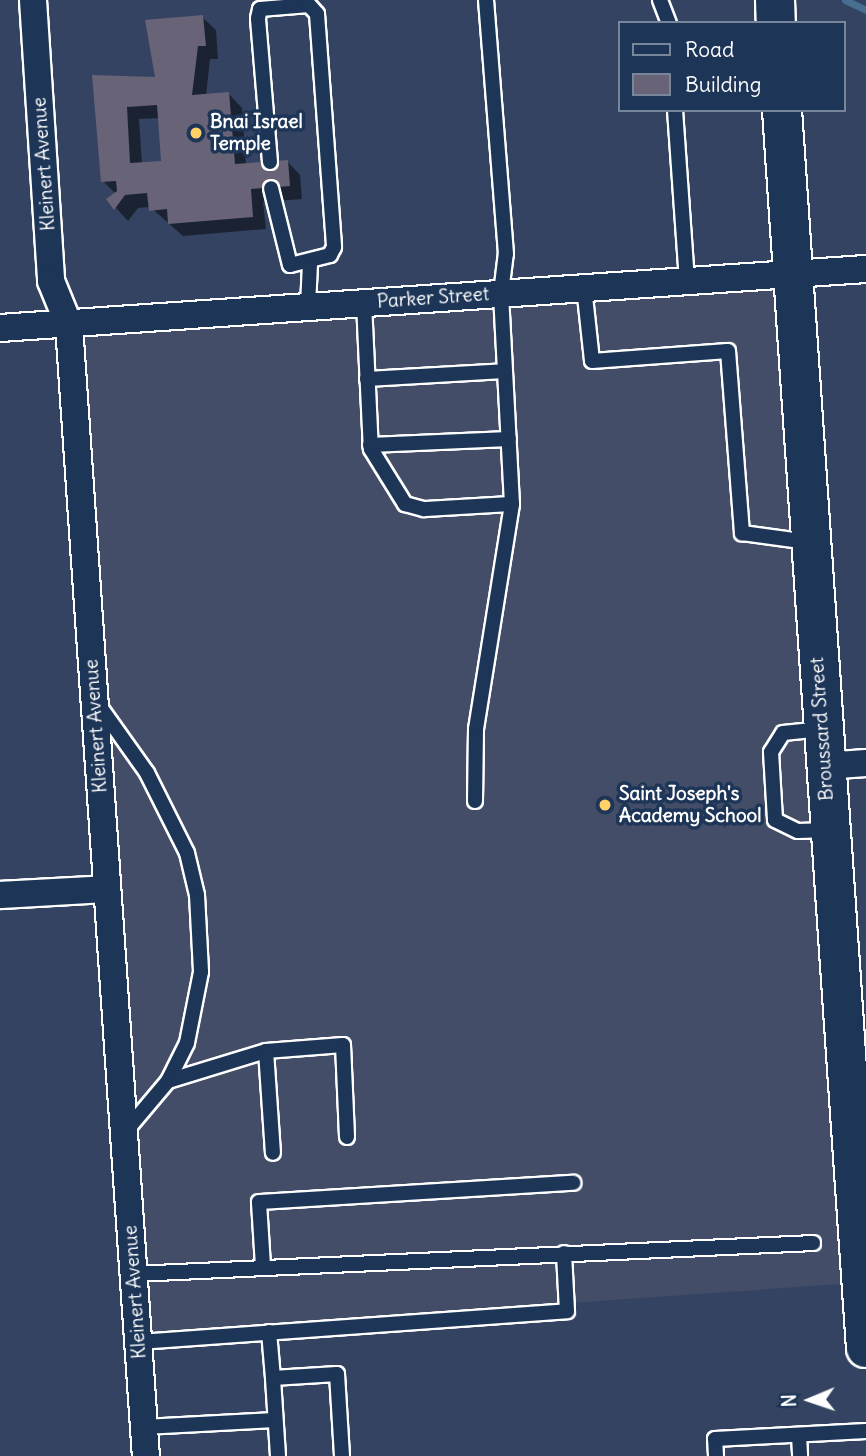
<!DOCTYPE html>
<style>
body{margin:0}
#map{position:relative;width:866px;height:1456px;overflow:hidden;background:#344361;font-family:Delius,sans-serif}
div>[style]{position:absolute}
.built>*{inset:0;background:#444d68;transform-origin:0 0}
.shadow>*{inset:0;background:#0007}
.stream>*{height:7px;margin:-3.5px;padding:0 3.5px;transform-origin:3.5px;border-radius:3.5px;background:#486f90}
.building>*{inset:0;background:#686377}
.roads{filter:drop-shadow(2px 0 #fff) drop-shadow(-2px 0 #fff) drop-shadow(0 2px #fff) drop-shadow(0 -2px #fff)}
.lane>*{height:14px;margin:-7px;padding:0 7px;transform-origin:7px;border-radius:7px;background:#1d3557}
.street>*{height:26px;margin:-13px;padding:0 13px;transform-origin:13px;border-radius:13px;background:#1d3557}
.secondary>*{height:38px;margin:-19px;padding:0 19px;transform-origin:19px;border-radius:19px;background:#1d3557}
.dots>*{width:19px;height:19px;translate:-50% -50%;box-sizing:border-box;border:4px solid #1d3557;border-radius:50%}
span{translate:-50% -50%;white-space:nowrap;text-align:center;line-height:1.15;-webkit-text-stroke:7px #1d3557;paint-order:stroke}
.poi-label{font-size:19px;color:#fff;font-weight:700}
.left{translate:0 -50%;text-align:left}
.street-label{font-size:19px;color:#fff}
.legend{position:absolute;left:618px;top:21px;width:228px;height:91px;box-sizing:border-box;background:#1d3557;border:2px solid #77869a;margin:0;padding:9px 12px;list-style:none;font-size:21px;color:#fff}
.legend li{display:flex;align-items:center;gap:14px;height:35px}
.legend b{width:35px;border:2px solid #77869a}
.north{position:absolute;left:775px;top:1365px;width:70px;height:70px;-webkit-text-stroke:5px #1d3557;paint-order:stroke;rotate:268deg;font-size:19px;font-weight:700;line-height:28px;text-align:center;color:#fff}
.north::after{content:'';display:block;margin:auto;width:24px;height:32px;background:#fff;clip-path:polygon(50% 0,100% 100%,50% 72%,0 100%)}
</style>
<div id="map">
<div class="built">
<div style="left:792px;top:272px;width:1013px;height:725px;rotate:86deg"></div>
</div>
<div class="shadow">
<div style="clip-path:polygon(evenodd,202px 17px,216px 30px,218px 59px,210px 59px,206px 96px,229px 94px,242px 108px,246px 165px,287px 161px,300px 175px,302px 199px,263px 202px,266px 229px,183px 236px,150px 207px,138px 208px,128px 221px,108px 199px,116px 194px,103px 181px,94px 76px,157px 79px,202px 17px,160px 118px,162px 162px,142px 164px,139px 119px,160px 118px)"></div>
</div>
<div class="stream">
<div style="left:845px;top:0;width:23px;rotate:25deg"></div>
</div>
<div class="building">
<div style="clip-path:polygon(evenodd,203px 15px,206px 46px,198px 46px,192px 95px,229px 92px,235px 164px,288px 160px,290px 186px,251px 189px,253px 217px,168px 224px,167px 209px,149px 211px,147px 193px,125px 195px,114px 210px,106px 199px,117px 191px,116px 181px,101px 182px,92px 75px,155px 77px,145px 20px,203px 15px,157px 105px,161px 161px,130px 163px,127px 107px,157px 105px)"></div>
</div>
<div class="roads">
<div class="lane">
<div style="left:660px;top:0;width:25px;rotate:69deg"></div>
<div style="left:675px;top:110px;width:170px;rotate:86deg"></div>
<div style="left:270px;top:162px;width:144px;rotate:-94.8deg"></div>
<div style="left:258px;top:18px;width:9px;rotate:-77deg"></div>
<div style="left:260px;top:9px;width:49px;rotate:-4.7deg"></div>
<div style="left:309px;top:5px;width:12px;rotate:48deg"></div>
<div style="left:317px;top:14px;width:234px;rotate:85.8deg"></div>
<div style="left:334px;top:247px;width:9px;rotate:117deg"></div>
<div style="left:330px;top:255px;width:41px;rotate:166deg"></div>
<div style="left:290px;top:265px;width:79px;rotate:-103.9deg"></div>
<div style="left:584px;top:287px;width:74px;rotate:83.8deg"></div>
<div style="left:592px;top:361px;width:136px;rotate:-4.2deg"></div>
<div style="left:728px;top:351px;width:183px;rotate:85.6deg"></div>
<div style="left:742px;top:533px;width:67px;rotate:7.8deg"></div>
<div style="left:364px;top:303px;width:146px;rotate:87.3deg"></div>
<div style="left:371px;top:449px;width:65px;rotate:58.3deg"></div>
<div style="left:405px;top:504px;width:20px;rotate:15deg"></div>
<div style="left:424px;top:509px;width:88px;rotate:-3.3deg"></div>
<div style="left:512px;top:504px;width:211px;rotate:-93deg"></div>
<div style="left:501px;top:293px;width:39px;rotate:-83deg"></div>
<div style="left:506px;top:254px;width:255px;rotate:-94.5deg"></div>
<div style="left:308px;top:306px;width:42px;rotate:-87.3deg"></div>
<div style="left:367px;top:379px;width:137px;rotate:-3.3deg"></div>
<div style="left:370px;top:445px;width:139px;rotate:-2.5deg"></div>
<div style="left:98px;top:704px;width:85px;rotate:54.6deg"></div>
<div style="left:147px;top:773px;width:89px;rotate:63.4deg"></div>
<div style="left:187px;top:853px;width:43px;rotate:76.6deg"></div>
<div style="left:197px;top:895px;width:77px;rotate:87deg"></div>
<div style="left:201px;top:972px;width:72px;rotate:101.2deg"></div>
<div style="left:187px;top:1043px;width:42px;rotate:116.6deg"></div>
<div style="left:168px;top:1081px;width:67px;rotate:130.1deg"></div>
<div style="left:822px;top:729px;width:39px;rotate:174deg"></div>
<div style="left:783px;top:733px;width:22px;rotate:122deg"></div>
<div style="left:771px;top:752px;width:68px;rotate:86.6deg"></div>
<div style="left:775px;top:820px;width:25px;rotate:26deg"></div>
<div style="left:798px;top:831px;width:31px;rotate:-2deg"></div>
<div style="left:475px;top:801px;width:72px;rotate:-89.2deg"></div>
<div style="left:476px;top:729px;width:228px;rotate:-80.9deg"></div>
<div style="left:266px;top:1051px;width:77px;rotate:-4.5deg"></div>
<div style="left:343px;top:1045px;width:92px;rotate:87.5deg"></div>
<div style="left:168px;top:1081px;width:102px;rotate:-17deg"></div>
<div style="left:266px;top:1051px;width:102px;rotate:86.1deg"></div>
<div style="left:263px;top:1266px;width:64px;rotate:-93.6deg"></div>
<div style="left:259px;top:1202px;width:315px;rotate:-3.5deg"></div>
<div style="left:134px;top:1274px;width:680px;rotate:-2.61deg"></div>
<div style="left:269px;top:1332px;width:46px;rotate:85deg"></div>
<div style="left:139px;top:1342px;width:429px;rotate:-4.1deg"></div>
<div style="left:567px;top:1311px;width:58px;rotate:-93deg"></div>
<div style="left:144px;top:1427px;width:131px;rotate:-3.1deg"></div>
<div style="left:799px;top:1435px;width:21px;rotate:87deg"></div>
<div style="left:278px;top:1456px;width:78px;rotate:-93.7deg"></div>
<div style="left:273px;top:1378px;width:64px;rotate:-3.6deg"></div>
<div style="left:337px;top:1374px;width:82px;rotate:86.5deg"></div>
<div style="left:716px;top:1456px;width:17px;rotate:-93deg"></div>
<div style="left:715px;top:1439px;width:151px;rotate:-3deg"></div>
</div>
<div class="street">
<div style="left:33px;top:0;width:282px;rotate:86.3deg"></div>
<div style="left:51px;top:281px;width:48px;rotate:67.8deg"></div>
<div style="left:69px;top:325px;width:1134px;rotate:86.11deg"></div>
<div style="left:0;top:328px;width:868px;rotate:-3.9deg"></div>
<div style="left:824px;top:766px;width:42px;rotate:-4.1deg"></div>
<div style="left:0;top:895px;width:106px;rotate:-3.2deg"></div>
</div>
<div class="secondary">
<div style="left:775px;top:0;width:23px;rotate:88deg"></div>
<div style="left:782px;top:110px;width:1241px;rotate:86.12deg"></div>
</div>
</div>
<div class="dots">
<div style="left:196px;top:133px;background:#ffd166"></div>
<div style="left:605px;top:805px;background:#ffd166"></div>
</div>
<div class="poi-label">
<span class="left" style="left:210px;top:133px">Bnai Israel<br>Temple</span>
<span class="left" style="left:619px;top:805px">Saint Joseph's<br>Academy School</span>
</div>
<div class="street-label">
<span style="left:44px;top:164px;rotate:-94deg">Kleinert Avenue</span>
<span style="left:433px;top:298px;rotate:-4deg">Parker Street</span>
<span style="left:96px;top:726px;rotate:-94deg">Kleinert Avenue</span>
<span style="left:822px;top:729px;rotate:-94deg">Broussard Street</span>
<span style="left:135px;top:1292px;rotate:-94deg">Kleinert Avenue</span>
</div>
<ul class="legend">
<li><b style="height:9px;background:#1d3557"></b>Road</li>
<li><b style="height:19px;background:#686377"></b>Building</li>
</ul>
<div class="north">N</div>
</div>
